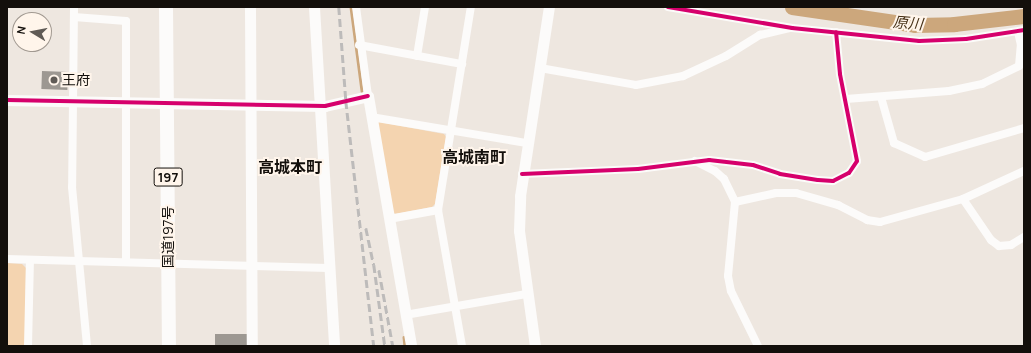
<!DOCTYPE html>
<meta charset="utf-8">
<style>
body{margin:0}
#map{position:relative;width:1031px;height:353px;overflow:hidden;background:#eee7e0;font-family:Manrope,"Noto Sans JP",sans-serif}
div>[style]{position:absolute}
.green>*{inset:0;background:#f4d4b0}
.stream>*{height:2.5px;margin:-1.25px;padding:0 1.25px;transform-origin:1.25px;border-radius:1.25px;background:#cca77c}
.river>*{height:15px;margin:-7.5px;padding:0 7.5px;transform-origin:7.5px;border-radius:7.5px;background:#cca77c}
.building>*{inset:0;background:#9d9892;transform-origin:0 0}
.street>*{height:8px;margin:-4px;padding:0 4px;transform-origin:4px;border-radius:4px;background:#fcfbfa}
.secondary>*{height:11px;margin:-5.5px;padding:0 5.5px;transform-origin:5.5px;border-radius:5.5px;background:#fcfbfa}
.highway>*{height:14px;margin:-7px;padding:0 7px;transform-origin:7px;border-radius:7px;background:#fcfbfa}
.rail>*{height:2.5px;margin-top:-1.25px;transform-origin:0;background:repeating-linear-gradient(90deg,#bdbbba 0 8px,transparent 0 12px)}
.cycleway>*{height:4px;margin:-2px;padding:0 2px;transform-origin:2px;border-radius:2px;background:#d6006c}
.dots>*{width:11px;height:11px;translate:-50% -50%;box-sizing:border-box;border:2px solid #fff5eb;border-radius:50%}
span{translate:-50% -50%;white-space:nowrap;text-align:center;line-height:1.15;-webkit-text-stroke:4px #fff5eb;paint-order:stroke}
.shield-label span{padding:1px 3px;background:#fff5eb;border:1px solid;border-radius:3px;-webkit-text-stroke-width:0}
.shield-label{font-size:13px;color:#130f0b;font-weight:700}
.poi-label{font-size:14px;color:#130f0b}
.left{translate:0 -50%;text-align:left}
.street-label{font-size:14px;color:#130f0b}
.water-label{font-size:15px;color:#463016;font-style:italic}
.quarter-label{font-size:16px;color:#130f0b;font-weight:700}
.frame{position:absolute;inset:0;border:8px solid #130f0b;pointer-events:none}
.north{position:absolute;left:12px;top:12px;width:40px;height:40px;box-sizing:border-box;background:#fff5eb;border:1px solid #a19991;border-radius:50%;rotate:280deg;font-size:11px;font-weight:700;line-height:16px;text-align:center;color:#130f0b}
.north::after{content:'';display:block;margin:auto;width:14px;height:18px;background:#605b56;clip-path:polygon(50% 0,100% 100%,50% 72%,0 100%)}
</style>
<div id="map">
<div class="green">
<div style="clip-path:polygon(379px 122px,444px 134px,446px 137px,435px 204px,432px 207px,395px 214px,392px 211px,377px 124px)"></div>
<div style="clip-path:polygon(7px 263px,22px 264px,26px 268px,25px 346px,7px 346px)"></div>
</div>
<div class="stream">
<div style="left:351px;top:7px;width:85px;rotate:82.5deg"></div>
<div style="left:404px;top:337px;width:9px;rotate:84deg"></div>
</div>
<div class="river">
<div style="left:792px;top:7px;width:124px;rotate:8.3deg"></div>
<div style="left:915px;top:25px;width:39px;rotate:-1deg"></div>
<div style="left:954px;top:24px;width:70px;rotate:-6.5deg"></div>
</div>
<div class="building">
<div style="left:42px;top:71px;width:26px;height:18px;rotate:2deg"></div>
<div style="left:215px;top:334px;width:34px;height:12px"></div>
</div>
<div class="street">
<div style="left:74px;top:7px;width:180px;rotate:90.6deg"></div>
<div style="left:72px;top:187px;width:160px;rotate:84.6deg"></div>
<div style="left:356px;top:7px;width:90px;rotate:82.3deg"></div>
<div style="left:668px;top:7px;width:126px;rotate:9.6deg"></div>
<div style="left:792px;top:28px;width:128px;rotate:5.8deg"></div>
<div style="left:919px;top:41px;width:47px;rotate:-2.4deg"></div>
<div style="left:966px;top:39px;width:59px;rotate:-8.8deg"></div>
<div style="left:74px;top:17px;width:52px;rotate:4.4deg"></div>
<div style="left:126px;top:21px;width:241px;rotate:90deg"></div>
<div style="left:359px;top:45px;width:105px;rotate:10.5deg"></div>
<div style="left:417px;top:56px;width:50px;rotate:-80.7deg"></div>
<div style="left:540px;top:68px;width:97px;rotate:10deg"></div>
<div style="left:636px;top:85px;width:48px;rotate:-10.8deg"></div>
<div style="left:683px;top:76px;width:47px;rotate:-24.9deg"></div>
<div style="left:726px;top:56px;width:40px;rotate:-32deg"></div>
<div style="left:760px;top:35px;width:28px;rotate:-13deg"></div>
<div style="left:881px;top:97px;width:48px;rotate:74.2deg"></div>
<div style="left:894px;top:143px;width:34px;rotate:24deg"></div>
<div style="left:925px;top:157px;width:103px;rotate:-16.3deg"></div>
<div style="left:846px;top:99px;width:103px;rotate:-4.4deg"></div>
<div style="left:949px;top:91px;width:34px;rotate:-12deg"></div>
<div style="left:982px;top:84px;width:41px;rotate:-25.9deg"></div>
<div style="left:1019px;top:66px;width:21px;rotate:-85deg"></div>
<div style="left:1021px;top:45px;width:13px;rotate:-103deg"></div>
<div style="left:371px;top:117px;width:158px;rotate:9.5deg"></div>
<div style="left:695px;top:161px;width:22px;rotate:27deg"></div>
<div style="left:715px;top:171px;width:12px;rotate:42deg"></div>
<div style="left:724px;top:179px;width:25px;rotate:64deg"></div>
<div style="left:735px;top:202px;width:74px;rotate:95.4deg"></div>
<div style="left:728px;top:276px;width:15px;rotate:79deg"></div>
<div style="left:731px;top:291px;width:61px;rotate:63.9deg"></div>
<div style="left:522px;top:174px;width:116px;rotate:-2.5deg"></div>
<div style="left:638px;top:169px;width:72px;rotate:-7.2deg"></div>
<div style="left:709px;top:160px;width:44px;rotate:6.5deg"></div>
<div style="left:753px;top:165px;width:28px;rotate:18deg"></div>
<div style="left:780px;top:174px;width:38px;rotate:9deg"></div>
<div style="left:818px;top:180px;width:15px;rotate:4deg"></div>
<div style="left:833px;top:181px;width:18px;rotate:-27deg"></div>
<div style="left:849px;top:173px;width:14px;rotate:-56deg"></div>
<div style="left:857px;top:161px;width:89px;rotate:-101.1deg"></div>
<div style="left:840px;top:74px;width:42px;rotate:-95.4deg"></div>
<div style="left:963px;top:199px;width:50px;rotate:55.7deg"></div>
<div style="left:991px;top:240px;width:10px;rotate:37deg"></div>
<div style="left:999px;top:246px;width:12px;rotate:-5deg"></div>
<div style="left:1011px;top:245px;width:15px;rotate:-32deg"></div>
<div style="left:735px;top:202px;width:42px;rotate:-12.4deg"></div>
<div style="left:776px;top:193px;width:20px"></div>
<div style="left:796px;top:193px;width:44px;rotate:15.9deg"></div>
<div style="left:838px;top:205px;width:33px;rotate:27deg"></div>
<div style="left:867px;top:220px;width:13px;rotate:9deg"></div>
<div style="left:880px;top:222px;width:86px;rotate:-15.5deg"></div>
<div style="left:963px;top:199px;width:67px;rotate:-24.7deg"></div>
<div style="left:389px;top:219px;width:50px;rotate:-10.4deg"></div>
<div style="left:7px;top:259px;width:321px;rotate:1.6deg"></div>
<div style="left:405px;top:315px;width:123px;rotate:-9.8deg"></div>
<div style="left:28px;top:346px;width:86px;rotate:-88.7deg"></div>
<div style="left:462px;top:346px;width:138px;rotate:-100deg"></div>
<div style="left:438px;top:210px;width:206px;rotate:-80.8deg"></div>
</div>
<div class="secondary">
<div style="left:250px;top:7px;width:339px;rotate:89.7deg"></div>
<div style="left:314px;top:7px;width:340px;rotate:86.6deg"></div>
<div style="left:7px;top:100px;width:318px;rotate:1.1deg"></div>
<div style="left:325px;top:106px;width:44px;rotate:-13.1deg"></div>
<div style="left:368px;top:96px;width:254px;rotate:80.2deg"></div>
<div style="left:535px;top:346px;width:116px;rotate:-97.9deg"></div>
<div style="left:519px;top:231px;width:35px;rotate:-88deg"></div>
<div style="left:520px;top:196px;width:191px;rotate:-81.3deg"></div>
</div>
<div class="highway">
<div style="left:166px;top:7px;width:339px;rotate:89.5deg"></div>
</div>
<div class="rail">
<div style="left:339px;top:7px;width:94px;rotate:85.7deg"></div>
<div style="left:346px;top:101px;width:247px;rotate:83.5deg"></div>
<div style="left:366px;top:228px;width:38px;rotate:78deg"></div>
<div style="left:374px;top:265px;width:82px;rotate:82.3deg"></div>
<div style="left:379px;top:270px;width:77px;rotate:79.6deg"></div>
</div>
<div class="cycleway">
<div style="left:668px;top:7px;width:126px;rotate:9.6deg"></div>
<div style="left:792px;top:28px;width:128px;rotate:5.8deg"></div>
<div style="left:919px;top:41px;width:47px;rotate:-2.4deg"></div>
<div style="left:966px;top:39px;width:59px;rotate:-8.8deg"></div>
<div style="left:7px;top:100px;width:318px;rotate:1.1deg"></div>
<div style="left:325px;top:106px;width:44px;rotate:-13.1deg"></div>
<div style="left:522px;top:174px;width:116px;rotate:-2.5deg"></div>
<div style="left:638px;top:169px;width:72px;rotate:-7.2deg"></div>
<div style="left:709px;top:160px;width:44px;rotate:6.5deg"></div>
<div style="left:753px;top:165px;width:28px;rotate:18deg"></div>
<div style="left:780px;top:174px;width:38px;rotate:9deg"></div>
<div style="left:818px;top:180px;width:15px;rotate:4deg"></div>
<div style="left:833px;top:181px;width:18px;rotate:-27deg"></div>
<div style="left:849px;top:173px;width:14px;rotate:-56deg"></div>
<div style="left:857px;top:161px;width:89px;rotate:-101.1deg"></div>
<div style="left:840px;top:74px;width:42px;rotate:-95.4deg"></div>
</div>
<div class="dots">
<div style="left:54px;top:80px;background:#605b56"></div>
</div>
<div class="shield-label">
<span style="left:168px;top:177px">197</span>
</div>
<div class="poi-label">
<span class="left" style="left:62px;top:80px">王府</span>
</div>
<div class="street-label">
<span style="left:168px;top:237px;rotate:-90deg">国道197号</span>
</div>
<div class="water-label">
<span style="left:908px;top:23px;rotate:5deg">原川</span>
</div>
<div class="quarter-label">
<span style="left:474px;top:157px">高城南町</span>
<span style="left:290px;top:167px">高城本町</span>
</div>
<div class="frame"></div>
<div class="north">N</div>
</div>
